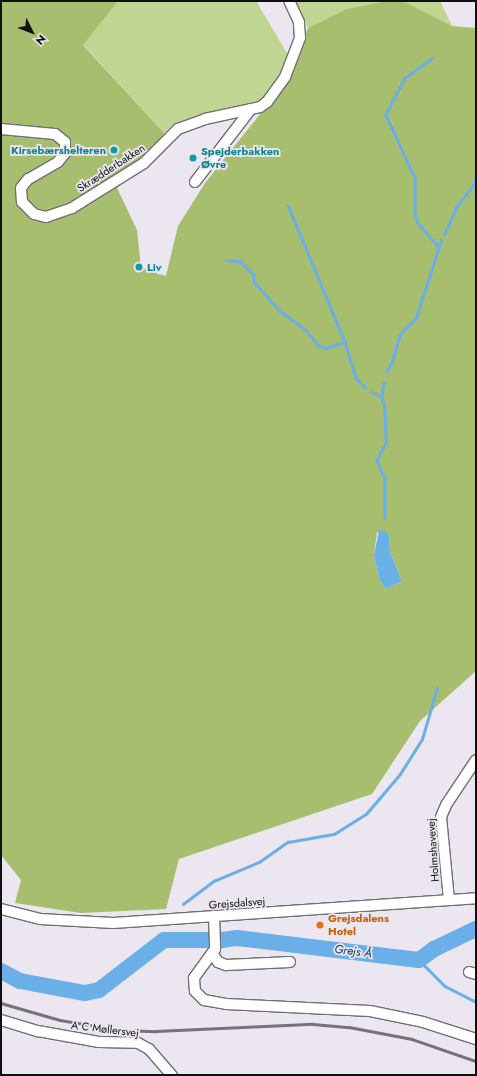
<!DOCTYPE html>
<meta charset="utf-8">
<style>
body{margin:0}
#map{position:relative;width:477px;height:1076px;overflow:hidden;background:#ebe6ef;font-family:Jost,sans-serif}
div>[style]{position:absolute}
.green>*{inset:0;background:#c1d592}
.forest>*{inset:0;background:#a7be6e}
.water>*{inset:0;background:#6aafe8}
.stream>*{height:2.5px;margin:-1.25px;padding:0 1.25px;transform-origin:1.25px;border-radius:1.25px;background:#6aafe8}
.river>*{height:16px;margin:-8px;padding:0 8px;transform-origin:8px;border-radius:8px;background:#6aafe8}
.roads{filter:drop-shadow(1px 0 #726e76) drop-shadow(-1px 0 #726e76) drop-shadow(0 1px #726e76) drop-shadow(0 -1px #726e76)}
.minor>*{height:10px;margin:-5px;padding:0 5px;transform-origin:5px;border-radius:5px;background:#fff}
.rail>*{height:2.5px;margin:-1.25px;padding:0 1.25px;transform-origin:1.25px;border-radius:1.25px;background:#757278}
.dots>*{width:11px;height:11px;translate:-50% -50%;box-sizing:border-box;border:2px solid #ebe6ef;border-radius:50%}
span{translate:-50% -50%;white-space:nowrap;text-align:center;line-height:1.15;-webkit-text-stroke:3.5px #ebe6ef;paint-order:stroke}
.culture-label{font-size:11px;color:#0d838f;font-weight:700}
.right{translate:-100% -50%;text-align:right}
.left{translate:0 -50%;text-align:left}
.street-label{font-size:11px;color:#100f12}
.food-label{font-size:11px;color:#c56008;font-weight:700}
.water-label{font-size:12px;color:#023a5f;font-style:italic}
.frame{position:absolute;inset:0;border:2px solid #100f12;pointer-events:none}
.north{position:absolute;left:12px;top:12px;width:40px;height:40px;-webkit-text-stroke:3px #ebe6ef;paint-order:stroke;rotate:132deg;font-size:11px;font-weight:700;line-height:16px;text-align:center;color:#100f12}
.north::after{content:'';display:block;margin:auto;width:14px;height:18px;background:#100f12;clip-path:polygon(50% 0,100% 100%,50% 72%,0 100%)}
</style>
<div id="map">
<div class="green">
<div style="clip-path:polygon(118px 1px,256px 1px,290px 58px,280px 78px,263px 100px,171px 126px,164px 133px,83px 44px)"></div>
<div style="clip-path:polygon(294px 1px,387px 1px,346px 9px,308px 28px)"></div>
<div style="clip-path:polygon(403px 1px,440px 1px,452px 26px)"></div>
</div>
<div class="forest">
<div style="clip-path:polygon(evenodd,1px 1px,118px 1px,83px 45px,164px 133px,144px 165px,117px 188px,137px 230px,141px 268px,166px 276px,178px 226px,205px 183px,291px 75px,308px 28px,346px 9px,387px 1px,403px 1px,452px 26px,476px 28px,476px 671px,420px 721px,372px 794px,179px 859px,166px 909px,81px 913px,15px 903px,21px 880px,1px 855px,1px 1px,377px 532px,389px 535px,390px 552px,402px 581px,386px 589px,379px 579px,374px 555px,377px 532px)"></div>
</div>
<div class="water">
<div style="clip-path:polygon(379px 530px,385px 531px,389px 535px,390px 552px,402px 581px,386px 589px,379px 579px,374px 555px)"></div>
</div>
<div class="stream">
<div style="left:433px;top:58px;width:34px;rotate:144deg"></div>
<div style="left:405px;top:78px;width:42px;rotate:117.2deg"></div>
<div style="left:386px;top:115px;width:69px;rotate:65.3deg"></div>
<div style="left:415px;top:178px;width:37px;rotate:90deg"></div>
<div style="left:415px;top:215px;width:9px;rotate:69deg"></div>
<div style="left:418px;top:223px;width:30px;rotate:49deg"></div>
<div style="left:288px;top:205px;width:148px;rotate:67.4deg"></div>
<div style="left:444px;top:235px;width:32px;rotate:-66deg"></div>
<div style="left:457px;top:206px;width:28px;rotate:-52deg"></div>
<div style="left:474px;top:184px;width:8px;rotate:-76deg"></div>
<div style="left:226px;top:260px;width:14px;rotate:4deg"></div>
<div style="left:240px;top:261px;width:20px;rotate:45deg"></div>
<div style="left:254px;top:275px;width:7px;rotate:90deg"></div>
<div style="left:254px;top:282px;width:38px;rotate:48deg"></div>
<div style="left:279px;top:310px;width:35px;rotate:37deg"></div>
<div style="left:307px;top:331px;width:18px;rotate:52deg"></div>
<div style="left:318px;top:345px;width:9px;rotate:21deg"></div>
<div style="left:326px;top:348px;width:20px;rotate:-18deg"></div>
<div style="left:345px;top:342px;width:38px;rotate:73deg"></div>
<div style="left:356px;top:378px;width:13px;rotate:45deg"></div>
<div style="left:386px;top:372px;width:9px;rotate:-58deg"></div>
<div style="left:391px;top:364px;width:31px;rotate:-73deg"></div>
<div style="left:400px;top:334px;width:23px;rotate:-45deg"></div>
<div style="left:416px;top:318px;width:82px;rotate:-72.2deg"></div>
<div style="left:384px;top:382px;width:15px;rotate:98deg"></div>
<div style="left:382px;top:397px;width:11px;rotate:75deg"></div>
<div style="left:385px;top:408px;width:35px;rotate:88deg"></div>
<div style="left:386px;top:443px;width:19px;rotate:118deg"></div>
<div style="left:377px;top:460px;width:21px;rotate:67deg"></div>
<div style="left:385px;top:479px;width:39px;rotate:90deg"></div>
<div style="left:372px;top:392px;width:11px;rotate:27deg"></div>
<div style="left:183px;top:904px;width:39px;rotate:-37deg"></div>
<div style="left:214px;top:881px;width:49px;rotate:-22.9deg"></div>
<div style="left:259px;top:862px;width:35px;rotate:-35deg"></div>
<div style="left:288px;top:842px;width:47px;rotate:-9.9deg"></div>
<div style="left:334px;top:834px;width:38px;rotate:-32deg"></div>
<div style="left:366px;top:814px;width:52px;rotate:-49.6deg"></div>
<div style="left:400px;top:774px;width:41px;rotate:-57.8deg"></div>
<div style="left:422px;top:739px;width:53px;rotate:-73.6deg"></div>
<div style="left:419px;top:960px;width:37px;rotate:45deg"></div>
<div style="left:445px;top:986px;width:35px;rotate:27deg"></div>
</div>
<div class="river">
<div style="left:222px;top:940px;width:15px;rotate:-8deg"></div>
<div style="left:237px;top:938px;width:183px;rotate:6.9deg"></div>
<div style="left:419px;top:960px;width:19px;rotate:-36deg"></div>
<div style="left:434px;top:949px;width:47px;rotate:-25.5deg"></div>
<div style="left:1px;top:971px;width:21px;rotate:28deg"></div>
<div style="left:20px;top:981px;width:66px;rotate:10.5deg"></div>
<div style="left:85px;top:993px;width:14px;rotate:-12deg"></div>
<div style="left:99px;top:990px;width:82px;rotate:-37.6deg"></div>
<div style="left:164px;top:940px;width:43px"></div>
</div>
<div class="roads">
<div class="minor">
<div style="left:1px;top:129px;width:54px;rotate:5.3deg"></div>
<div style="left:55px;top:134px;width:13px;rotate:39deg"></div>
<div style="left:65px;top:142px;width:11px;rotate:90deg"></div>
<div style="left:65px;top:153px;width:11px;rotate:128deg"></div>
<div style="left:58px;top:162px;width:34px;rotate:150deg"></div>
<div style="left:28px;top:179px;width:11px;rotate:128deg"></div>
<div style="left:21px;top:188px;width:14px;rotate:86deg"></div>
<div style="left:22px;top:202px;width:17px;rotate:45deg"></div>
<div style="left:34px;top:214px;width:12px;rotate:14deg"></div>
<div style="left:46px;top:217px;width:28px;rotate:-19deg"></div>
<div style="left:72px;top:208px;width:85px;rotate:-32deg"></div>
<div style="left:144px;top:163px;width:48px;rotate:-45deg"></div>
<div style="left:178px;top:129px;width:29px;rotate:-20deg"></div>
<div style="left:205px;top:119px;width:56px;rotate:-12.3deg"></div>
<div style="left:260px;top:107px;width:9px;rotate:-36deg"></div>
<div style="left:267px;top:102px;width:31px;rotate:-54deg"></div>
<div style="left:285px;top:77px;width:42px;rotate:-69deg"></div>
<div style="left:300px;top:38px;width:16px;rotate:-94deg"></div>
<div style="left:299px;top:22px;width:23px;rotate:-115deg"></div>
<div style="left:195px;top:182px;width:92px;rotate:-52.5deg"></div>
<div style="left:449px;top:900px;width:83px;rotate:-95.5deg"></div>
<div style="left:441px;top:817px;width:13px;rotate:-67deg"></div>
<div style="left:446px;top:805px;width:54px;rotate:-56.3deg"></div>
<div style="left:1px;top:909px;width:40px;rotate:14.4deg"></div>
<div style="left:40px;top:919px;width:73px;rotate:3.1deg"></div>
<div style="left:113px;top:923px;width:364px;rotate:-3.9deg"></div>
<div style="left:214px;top:916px;width:33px;rotate:88deg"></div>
<div style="left:215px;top:949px;width:36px;rotate:126deg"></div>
<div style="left:194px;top:978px;width:13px;rotate:86deg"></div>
<div style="left:195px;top:991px;width:13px;rotate:45deg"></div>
<div style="left:204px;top:1000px;width:22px;rotate:10deg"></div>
<div style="left:226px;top:1004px;width:144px;rotate:2.8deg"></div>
<div style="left:370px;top:1011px;width:54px;rotate:11.7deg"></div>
<div style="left:423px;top:1022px;width:56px;rotate:17.8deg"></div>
<div style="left:212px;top:953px;width:11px;rotate:56deg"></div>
<div style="left:218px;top:962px;width:9px;rotate:21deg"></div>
<div style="left:226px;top:965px;width:64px;rotate:-2.7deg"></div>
<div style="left:469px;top:972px;width:7px;rotate:16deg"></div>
<div style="left:1px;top:1020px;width:39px;rotate:17deg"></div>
<div style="left:38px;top:1031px;width:62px;rotate:10.2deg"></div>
<div style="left:99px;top:1042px;width:39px;rotate:1deg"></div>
<div style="left:138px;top:1043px;width:13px;rotate:29deg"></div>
<div style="left:149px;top:1049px;width:35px;rotate:49deg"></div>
</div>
</div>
<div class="rail">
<div style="left:1px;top:1003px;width:61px;rotate:16.1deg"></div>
<div style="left:60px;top:1020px;width:60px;rotate:9.6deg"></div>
<div style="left:119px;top:1030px;width:37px;rotate:2deg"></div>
<div style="left:156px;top:1031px;width:157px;rotate:-2.6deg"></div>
<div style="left:313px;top:1024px;width:36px;rotate:5deg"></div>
<div style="left:349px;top:1027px;width:64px;rotate:10.8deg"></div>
<div style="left:412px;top:1039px;width:68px;rotate:19deg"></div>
</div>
<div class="dots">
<div style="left:114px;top:150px;background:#0f9aa8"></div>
<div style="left:193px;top:158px;background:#0f9aa8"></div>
<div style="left:139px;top:267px;background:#0f9aa8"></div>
<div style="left:320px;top:925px;background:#e8710a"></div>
</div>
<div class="culture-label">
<span class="right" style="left:106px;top:150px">Kirsebærshelteren</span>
<span class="left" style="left:201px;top:158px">Spejderbakken<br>Øvre</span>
<span class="left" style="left:147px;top:267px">Liv</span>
</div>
<div class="street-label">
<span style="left:111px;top:168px;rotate:-33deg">Skrædderbakken</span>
<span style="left:433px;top:850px;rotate:-94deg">Holmshavevej</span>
<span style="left:237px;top:903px;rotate:-4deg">Grejsdalsvej</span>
<span style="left:105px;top:1029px;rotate:7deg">A C Møllersvej</span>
</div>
<div class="food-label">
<span class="left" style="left:328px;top:925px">Grejsdalens<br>Hotel</span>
</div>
<div class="water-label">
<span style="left:353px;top:952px;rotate:7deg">Grejs Å</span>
</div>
<div class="frame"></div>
<div class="north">N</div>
</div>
